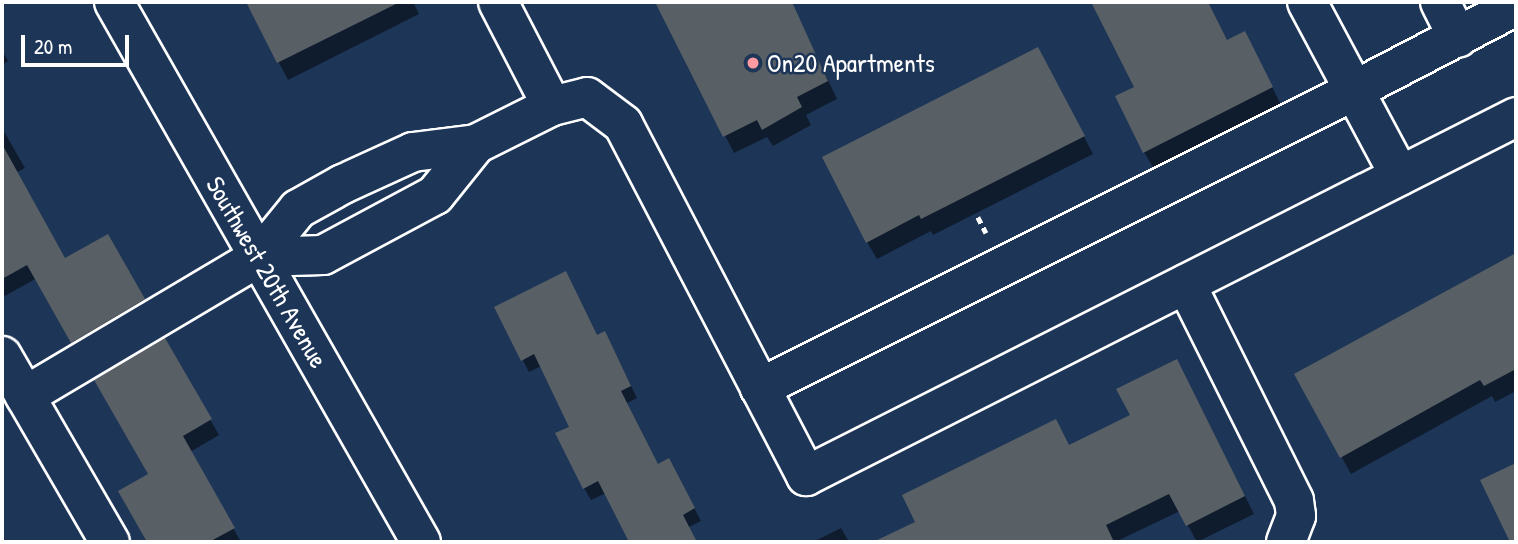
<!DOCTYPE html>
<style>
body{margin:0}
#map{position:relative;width:1518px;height:544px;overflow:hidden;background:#1d3557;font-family:"Patrick Hand",sans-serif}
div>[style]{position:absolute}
.shadow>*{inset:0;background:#0007}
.building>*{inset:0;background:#596065}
.path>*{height:4.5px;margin-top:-2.25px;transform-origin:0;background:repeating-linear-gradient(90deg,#fff 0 7px,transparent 0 12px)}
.roads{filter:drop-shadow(2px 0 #fff) drop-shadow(-2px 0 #fff) drop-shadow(0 2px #fff) drop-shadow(0 -2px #fff)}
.minor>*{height:38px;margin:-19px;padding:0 19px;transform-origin:19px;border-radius:19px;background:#1d3557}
.major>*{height:38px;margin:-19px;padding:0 19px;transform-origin:19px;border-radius:19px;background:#1d3557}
.dots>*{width:19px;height:19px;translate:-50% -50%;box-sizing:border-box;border:4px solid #1d3557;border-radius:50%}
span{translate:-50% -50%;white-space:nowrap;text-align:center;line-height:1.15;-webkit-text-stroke:5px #1d3557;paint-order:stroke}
.poi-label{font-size:26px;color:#fff}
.left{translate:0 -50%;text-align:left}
.street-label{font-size:26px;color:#fff}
.frame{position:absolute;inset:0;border:4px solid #fff;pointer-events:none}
.scale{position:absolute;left:21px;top:35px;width:108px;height:32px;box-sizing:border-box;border:4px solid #fff;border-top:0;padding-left:9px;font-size:21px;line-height:24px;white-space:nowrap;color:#fff;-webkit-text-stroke:5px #1d3557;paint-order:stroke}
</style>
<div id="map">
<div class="shadow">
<div style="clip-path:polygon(260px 2px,413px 2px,419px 14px,288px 80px,250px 7px)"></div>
<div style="clip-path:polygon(657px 2px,791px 2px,837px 99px,806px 115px,811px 125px,773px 146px,767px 137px,734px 153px)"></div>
<div style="clip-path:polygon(1093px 2px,1207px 2px,1227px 42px,1254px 50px,1281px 105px,1154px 169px,1144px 152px,1137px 87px)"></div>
<div style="clip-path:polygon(2px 50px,8px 61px,2px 65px)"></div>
<div style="clip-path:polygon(1047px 66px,1093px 154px,933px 235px,931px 231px,877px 259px,867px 242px)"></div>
<div style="clip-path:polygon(2px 128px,25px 168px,16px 173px,65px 260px,107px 236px,152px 315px,81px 357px,37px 278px,5px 296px,2px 290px)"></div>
<div style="clip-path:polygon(1508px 260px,1516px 275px,1516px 391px,1495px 402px,1492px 396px,1351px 474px,1296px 375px)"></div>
<div style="clip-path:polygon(496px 308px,598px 337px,611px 346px,637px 398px,627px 403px,658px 465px,676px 472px,701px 521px,689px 527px,696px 542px,631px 542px,606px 493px,591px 500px,584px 488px,571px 427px,541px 366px,529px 372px)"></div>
<div style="clip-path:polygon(165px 340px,219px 435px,190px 452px,241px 542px,149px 542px,120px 492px,150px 474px)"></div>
<div style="clip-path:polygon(1186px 378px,1254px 514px,1197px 542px,1180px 511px,1115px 542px,877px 542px,1132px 416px)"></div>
<div style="clip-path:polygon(841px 528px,849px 542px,813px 542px)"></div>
</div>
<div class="building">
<div style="clip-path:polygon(246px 2px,400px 2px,277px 63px)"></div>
<div style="clip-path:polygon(655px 2px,792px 2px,828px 81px,797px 97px,802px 107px,762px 130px,757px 120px,723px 137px)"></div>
<div style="clip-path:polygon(1091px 2px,1208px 2px,1227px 40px,1245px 31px,1273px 87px,1143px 153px,1115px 96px,1134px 87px)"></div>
<div style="clip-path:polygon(1038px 47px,1085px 136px,921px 219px,919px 215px,866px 243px,822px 157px)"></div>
<div style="clip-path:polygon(2px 144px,65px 258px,108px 234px,145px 299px,71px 343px,27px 265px,2px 279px)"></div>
<div style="clip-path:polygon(1516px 253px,1516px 369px,1484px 386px,1480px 380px,1340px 458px,1294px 374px)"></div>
<div style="clip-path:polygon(566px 271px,597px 335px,605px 331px,631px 386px,621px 391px,658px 464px,669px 458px,695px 508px,683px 515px,697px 542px,629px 542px,598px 481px,583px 489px,555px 433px,569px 427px,534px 354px,521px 361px,494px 307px)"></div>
<div style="clip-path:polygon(165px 338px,212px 419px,183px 436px,235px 528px,209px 542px,147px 542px,118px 491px,148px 474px,94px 380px)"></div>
<div style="clip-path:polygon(1177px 359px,1245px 496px,1186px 526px,1169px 494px,1106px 525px,1114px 542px,873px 542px,915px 522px,902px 495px,1056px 419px,1069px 445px,1130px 415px,1116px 389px)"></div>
<div style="clip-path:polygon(1516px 463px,1516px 542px,1510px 542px,1480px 480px)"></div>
</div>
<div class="path">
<div style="left:978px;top:217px;width:18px;rotate:63deg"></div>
</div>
<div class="roads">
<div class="minor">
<div style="left:498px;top:2px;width:117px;rotate:62.6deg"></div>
<div style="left:1307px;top:2px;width:197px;rotate:61.9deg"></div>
<div style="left:1440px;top:2px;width:40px;rotate:63.4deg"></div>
<div style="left:259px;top:257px;width:64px;rotate:-1.8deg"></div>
<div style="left:323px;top:255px;width:127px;rotate:-28.2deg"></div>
<div style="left:435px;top:195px;width:65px;rotate:-51.2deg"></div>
<div style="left:1186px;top:284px;width:242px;rotate:63.5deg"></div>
<div style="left:1294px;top:501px;width:15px;rotate:82deg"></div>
<div style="left:1296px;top:516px;width:28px;rotate:111deg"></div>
<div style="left:2px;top:356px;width:215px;rotate:59.9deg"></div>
<div style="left:760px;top:388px;width:663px;rotate:-26.6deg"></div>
<div style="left:1353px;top:91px;width:184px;rotate:-27.5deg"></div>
<div style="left:25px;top:396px;width:272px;rotate:-30.7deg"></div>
<div style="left:259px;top:257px;width:62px;rotate:-50.9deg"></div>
<div style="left:298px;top:209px;width:51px;rotate:-29.1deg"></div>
<div style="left:343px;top:184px;width:77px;rotate:-24.6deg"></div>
<div style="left:413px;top:152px;width:64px;rotate:-7.2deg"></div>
<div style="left:476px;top:144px;width:85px;rotate:-26.6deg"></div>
<div style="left:552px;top:106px;width:36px;rotate:-14deg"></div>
<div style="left:587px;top:97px;width:45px;rotate:36.9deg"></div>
<div style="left:623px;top:124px;width:397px;rotate:62.5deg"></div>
<div style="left:806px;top:476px;width:796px;rotate:-26.82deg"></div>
</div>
<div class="major">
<div style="left:114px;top:2px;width:621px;rotate:60.38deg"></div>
</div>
</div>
<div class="dots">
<div style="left:753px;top:63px;background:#ff9aa2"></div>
</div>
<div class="poi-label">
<span class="left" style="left:767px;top:63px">On20 Apartments</span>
</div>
<div class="street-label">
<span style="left:267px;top:272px;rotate:60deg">Southwest 20th Avenue</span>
</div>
<div class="frame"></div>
<div class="scale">20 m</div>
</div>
